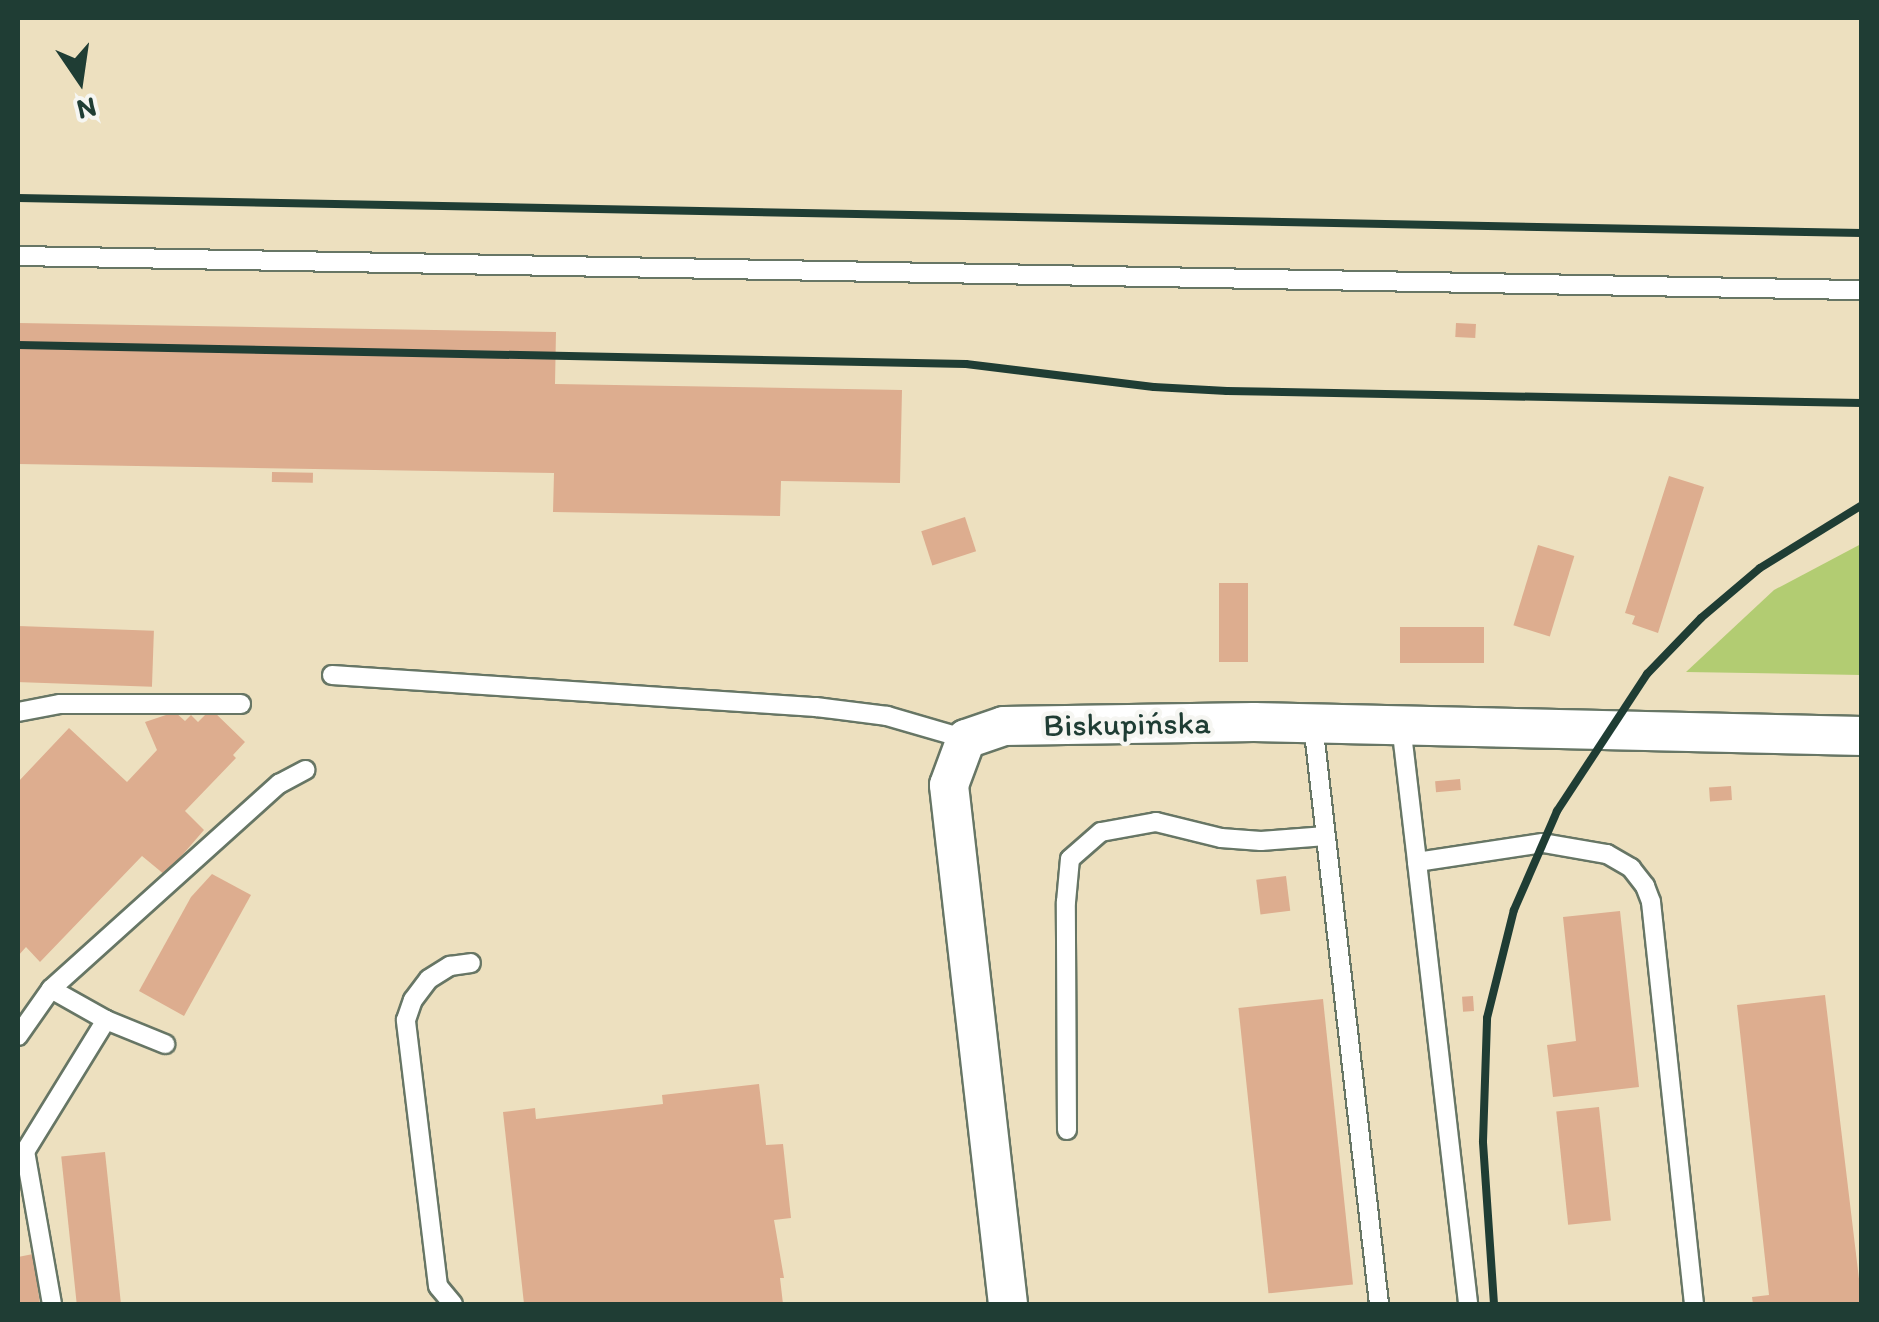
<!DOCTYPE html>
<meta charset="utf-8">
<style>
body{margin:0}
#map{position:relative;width:1879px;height:1322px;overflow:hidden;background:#ede0bf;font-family:Itim,sans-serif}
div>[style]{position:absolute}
.green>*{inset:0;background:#b2cc72}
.building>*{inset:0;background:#ddad8f;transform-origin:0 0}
.roads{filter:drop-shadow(2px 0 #677665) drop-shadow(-2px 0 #677665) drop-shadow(0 2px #677665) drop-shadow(0 -2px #677665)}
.lane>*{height:18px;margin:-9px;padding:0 9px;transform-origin:9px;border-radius:9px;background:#fff}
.street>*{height:38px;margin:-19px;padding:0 19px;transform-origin:19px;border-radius:19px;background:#fff}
.rail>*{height:8px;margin:-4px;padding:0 4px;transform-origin:4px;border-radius:4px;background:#1f3d34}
span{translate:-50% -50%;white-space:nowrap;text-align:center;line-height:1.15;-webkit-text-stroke:9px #f6f6f2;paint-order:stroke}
.street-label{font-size:32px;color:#1f3d34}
.frame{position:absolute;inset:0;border:20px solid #1f3d34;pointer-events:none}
.north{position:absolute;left:30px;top:30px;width:100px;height:100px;-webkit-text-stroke:8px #f6f6f2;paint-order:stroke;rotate:167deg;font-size:28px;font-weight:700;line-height:40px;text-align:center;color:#1f3d34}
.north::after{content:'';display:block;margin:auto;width:35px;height:45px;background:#1f3d34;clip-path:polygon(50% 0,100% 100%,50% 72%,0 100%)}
</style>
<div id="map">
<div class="green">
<div style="clip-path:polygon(1861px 544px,1861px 675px,1686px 672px,1774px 590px)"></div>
</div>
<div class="building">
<div style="clip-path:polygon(18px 323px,556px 332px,555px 384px,902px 390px,900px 483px,781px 481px,780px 516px,553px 512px,554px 473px,18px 464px)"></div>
<div style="left:1456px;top:323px;width:20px;height:14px;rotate:3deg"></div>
<div style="left:272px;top:472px;width:41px;height:10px;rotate:1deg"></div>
<div style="clip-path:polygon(1669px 476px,1704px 487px,1658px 633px,1632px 624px,1635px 616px,1625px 613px)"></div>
<div style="left:965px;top:517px;width:36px;height:46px;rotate:72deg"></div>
<div style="left:1538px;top:545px;width:38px;height:84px;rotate:17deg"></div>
<div style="left:1219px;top:583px;width:29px;height:79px"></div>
<div style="left:18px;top:626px;width:136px;height:56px;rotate:2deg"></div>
<div style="left:1400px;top:627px;width:84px;height:36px"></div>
<div style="clip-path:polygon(211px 709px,245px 742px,233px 755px,236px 758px,185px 811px,204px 830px,165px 875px,142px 856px,40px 962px,26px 947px,18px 956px,18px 782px,69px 728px,127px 782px,157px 750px,145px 722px,175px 712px,185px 721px,191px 715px,198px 722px)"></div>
<div style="left:1460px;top:779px;width:11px;height:25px;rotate:85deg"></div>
<div style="left:1731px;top:786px;width:14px;height:22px;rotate:86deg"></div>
<div style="clip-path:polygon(212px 874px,251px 895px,184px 1016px,139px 991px,191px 897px)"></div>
<div style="left:1286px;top:876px;width:35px;height:30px;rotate:83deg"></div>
<div style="clip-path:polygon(1620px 911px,1639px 1087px,1553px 1097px,1547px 1045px,1576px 1041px,1563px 917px)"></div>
<div style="clip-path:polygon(1825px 995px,1862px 1304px,1753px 1304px,1752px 1297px,1769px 1295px,1737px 1005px)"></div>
<div style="left:1473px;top:996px;width:15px;height:11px;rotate:86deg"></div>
<div style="left:1323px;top:999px;width:287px;height:85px;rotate:84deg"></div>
<div style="clip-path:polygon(759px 1084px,766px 1145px,783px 1144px,791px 1218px,774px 1220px,784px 1278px,780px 1278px,783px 1304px,524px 1304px,503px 1112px,535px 1108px,536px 1119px,663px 1104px,662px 1095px)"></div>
<div style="left:1599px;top:1107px;width:114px;height:43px;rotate:84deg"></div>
<div style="left:105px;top:1152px;width:153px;height:44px;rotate:84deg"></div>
<div style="clip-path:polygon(33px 1254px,40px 1304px,18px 1304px,18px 1257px)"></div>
</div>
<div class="roads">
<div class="lane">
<div style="left:18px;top:256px;width:1844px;rotate:1.06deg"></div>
<div style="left:332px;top:675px;width:485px;rotate:3.8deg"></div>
<div style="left:816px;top:707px;width:72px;rotate:7.2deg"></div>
<div style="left:887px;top:716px;width:82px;rotate:16.2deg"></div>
<div style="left:18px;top:712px;width:43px;rotate:-10.8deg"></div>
<div style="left:60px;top:704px;width:181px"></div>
<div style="left:1313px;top:723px;width:585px;rotate:83.52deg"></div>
<div style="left:1401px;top:725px;width:138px;rotate:83.3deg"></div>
<div style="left:1417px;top:862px;width:127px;rotate:-8.6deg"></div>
<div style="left:1543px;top:843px;width:65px;rotate:9.8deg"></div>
<div style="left:1607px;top:854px;width:28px;rotate:30deg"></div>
<div style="left:1631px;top:868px;width:23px;rotate:52deg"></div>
<div style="left:1645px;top:886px;width:17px;rotate:69deg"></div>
<div style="left:1651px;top:902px;width:404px;rotate:83.9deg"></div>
<div style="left:1417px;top:862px;width:445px;rotate:83.4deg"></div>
<div style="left:51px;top:989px;width:307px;rotate:-42deg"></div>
<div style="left:279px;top:784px;width:30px;rotate:-28deg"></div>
<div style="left:18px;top:1036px;width:57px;rotate:-54.9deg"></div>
<div style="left:51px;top:989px;width:63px;rotate:29.4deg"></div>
<div style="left:1067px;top:1130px;width:228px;rotate:-90.3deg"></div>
<div style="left:1066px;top:902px;width:43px;rotate:-84.7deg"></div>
<div style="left:1070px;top:859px;width:41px;rotate:-41.1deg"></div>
<div style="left:1101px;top:832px;width:56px;rotate:-10.3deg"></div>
<div style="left:1156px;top:822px;width:67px;rotate:13.8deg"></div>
<div style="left:1221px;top:838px;width:40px;rotate:4.3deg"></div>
<div style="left:1261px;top:841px;width:65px;rotate:-4.4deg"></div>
<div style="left:25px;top:1151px;width:155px;rotate:80deg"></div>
<div style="left:18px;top:1163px;width:168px;rotate:-58.4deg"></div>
<div style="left:106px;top:1020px;width:64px;rotate:22.1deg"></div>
<div style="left:453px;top:1304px;width:23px;rotate:-130deg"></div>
<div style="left:438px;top:1286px;width:268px;rotate:-96.9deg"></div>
<div style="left:406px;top:1020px;width:21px;rotate:-71deg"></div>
<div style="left:413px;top:1000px;width:26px;rotate:-53deg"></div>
<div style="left:429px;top:979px;width:25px;rotate:-32deg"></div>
<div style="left:450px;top:966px;width:21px;rotate:-8deg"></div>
</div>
<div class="street">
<div style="left:1008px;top:1304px;width:522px;rotate:-96.49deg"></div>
<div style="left:949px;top:785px;width:49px;rotate:-69.7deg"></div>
<div style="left:966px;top:739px;width:40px;rotate:-18.9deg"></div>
<div style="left:1004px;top:726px;width:250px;rotate:-0.9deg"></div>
<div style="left:1254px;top:722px;width:608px;rotate:1.32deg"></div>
</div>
</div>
<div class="rail">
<div style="left:18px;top:198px;width:1844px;rotate:1.09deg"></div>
<div style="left:18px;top:345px;width:948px;rotate:1.15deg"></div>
<div style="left:966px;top:364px;width:189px;rotate:7deg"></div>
<div style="left:1154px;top:387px;width:73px;rotate:3.1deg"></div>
<div style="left:1227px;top:391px;width:635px;rotate:1.08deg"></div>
<div style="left:1494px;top:1304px;width:163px;rotate:-93.9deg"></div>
<div style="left:1483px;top:1141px;width:123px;rotate:-88.1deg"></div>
<div style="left:1487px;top:1018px;width:111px;rotate:-76deg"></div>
<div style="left:1514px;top:910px;width:108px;rotate:-66.5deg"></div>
<div style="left:1557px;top:811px;width:164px;rotate:-56.7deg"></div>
<div style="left:1647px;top:674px;width:78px;rotate:-46deg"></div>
<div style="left:1701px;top:618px;width:77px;rotate:-40.3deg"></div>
<div style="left:1760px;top:568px;width:120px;rotate:-31.7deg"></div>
</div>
<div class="street-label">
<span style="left:1127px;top:724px;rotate:-1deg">Biskupińska</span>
</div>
<div class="frame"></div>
<div class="north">N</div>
</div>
